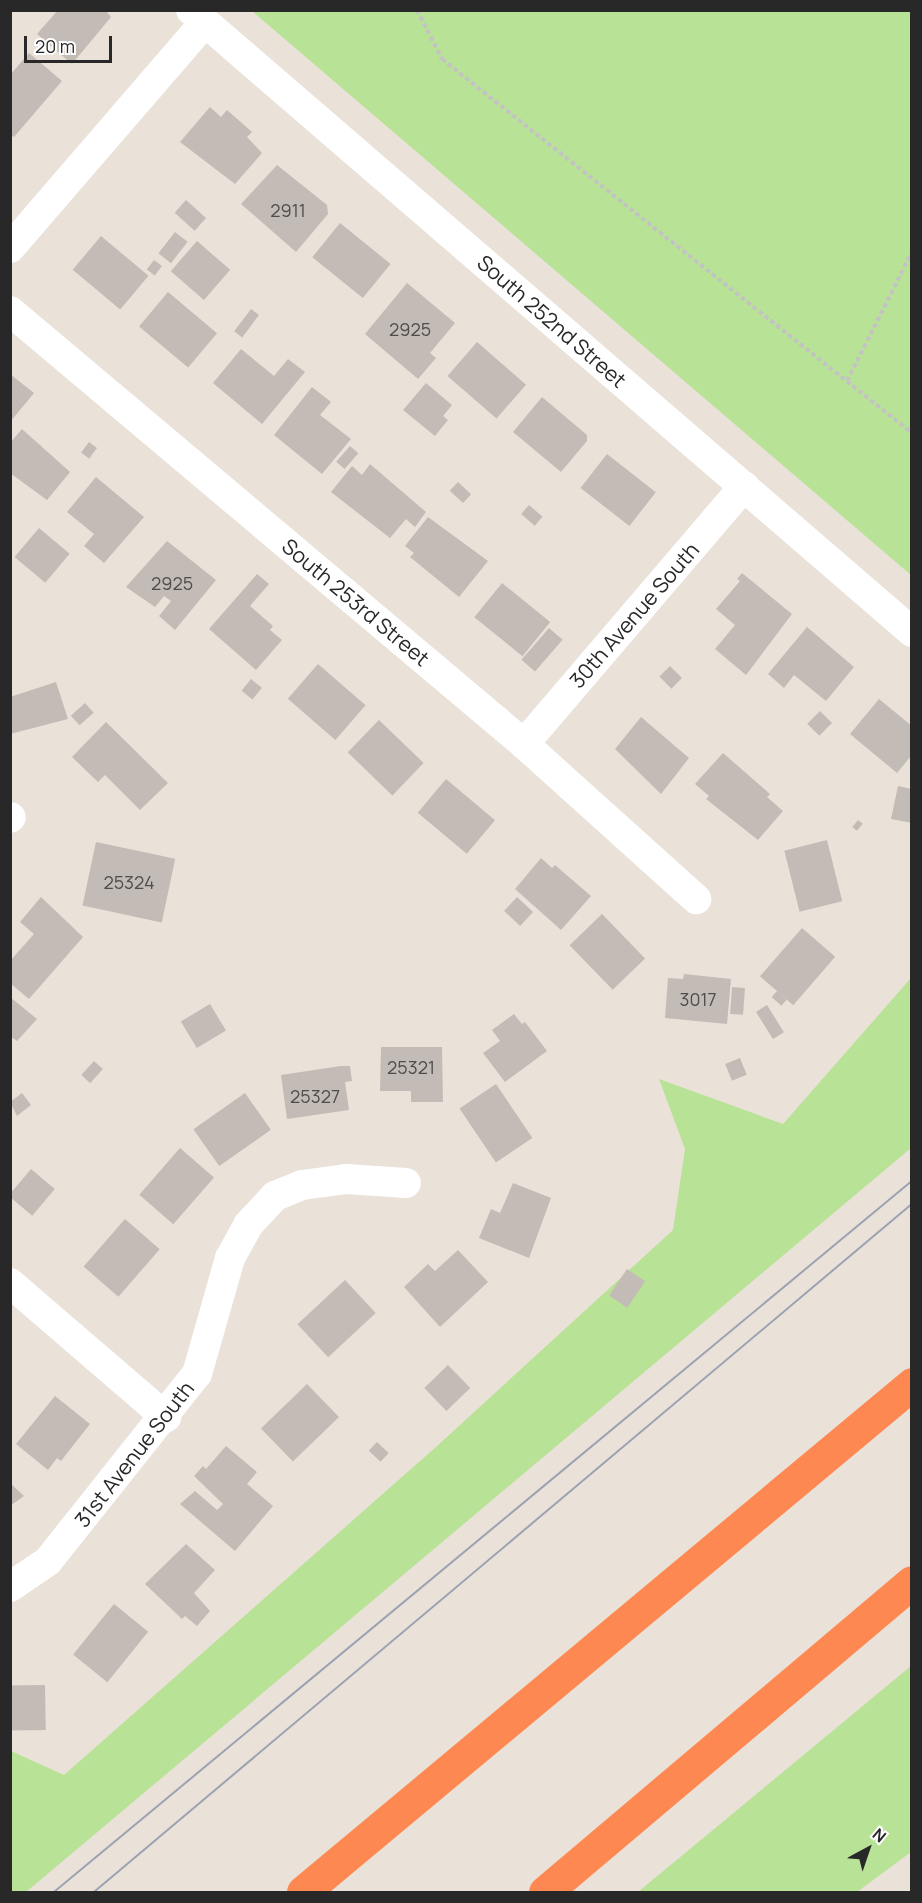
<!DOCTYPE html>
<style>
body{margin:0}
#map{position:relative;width:922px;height:1903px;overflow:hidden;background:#eae1d9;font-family:Manrope,sans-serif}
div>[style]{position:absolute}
.green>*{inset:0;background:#b8e295}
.building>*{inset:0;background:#c3bbb6;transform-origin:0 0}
.path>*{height:4px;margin-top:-2px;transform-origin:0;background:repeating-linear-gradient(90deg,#c3c3c3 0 4.5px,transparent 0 7.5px)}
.minor>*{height:30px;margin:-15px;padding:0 15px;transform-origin:15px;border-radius:15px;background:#fff}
.motorway>*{height:33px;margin:-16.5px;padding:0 16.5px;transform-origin:16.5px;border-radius:16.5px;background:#fd8851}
.tram>*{height:1.5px;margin:-0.75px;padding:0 0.75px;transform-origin:0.75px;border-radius:0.75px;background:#9ca2b2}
span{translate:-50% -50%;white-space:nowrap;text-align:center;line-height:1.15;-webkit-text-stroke:4.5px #fff;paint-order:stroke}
.number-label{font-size:18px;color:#4f4d4c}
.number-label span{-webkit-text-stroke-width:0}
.street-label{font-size:21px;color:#282828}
.frame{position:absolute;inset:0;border:12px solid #282828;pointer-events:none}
.north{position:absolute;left:838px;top:1819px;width:60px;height:60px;-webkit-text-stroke:4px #fff;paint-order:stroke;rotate:40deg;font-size:16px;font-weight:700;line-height:24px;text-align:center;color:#282828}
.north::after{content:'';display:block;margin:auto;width:21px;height:27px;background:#282828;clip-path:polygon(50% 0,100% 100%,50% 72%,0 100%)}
.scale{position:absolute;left:24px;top:36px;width:88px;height:27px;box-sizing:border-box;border:3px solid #282828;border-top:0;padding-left:8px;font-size:18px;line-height:21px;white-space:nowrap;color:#282828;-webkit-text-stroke:4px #fff;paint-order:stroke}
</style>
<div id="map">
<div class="green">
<div style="clip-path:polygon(252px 11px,911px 11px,911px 575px)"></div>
<div style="clip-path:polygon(911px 978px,911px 1148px,26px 1892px,11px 1892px,11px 1751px,64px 1775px,436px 1447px,673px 1230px,685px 1149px,659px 1079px,783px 1124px)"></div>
<div style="clip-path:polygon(911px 1666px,911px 1852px,857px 1892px,638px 1892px)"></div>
</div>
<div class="building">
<div style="clip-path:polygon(58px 10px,105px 10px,111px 17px,72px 64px,37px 34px)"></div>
<div style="clip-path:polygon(29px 53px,62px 81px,14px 137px,10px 135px,10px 75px)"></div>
<div style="clip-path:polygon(210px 107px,221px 117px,227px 110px,252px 132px,247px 137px,262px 153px,235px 184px,180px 142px)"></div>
<div style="clip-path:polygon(277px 165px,327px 205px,328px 214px,296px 252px,241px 204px)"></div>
<div style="left:186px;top:200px;width:27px;height:17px;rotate:42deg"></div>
<div style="left:340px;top:223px;width:65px;height:44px;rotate:39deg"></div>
<div style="left:175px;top:232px;width:16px;height:27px;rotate:38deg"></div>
<div style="left:101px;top:236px;width:62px;height:44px;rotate:40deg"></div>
<div style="left:197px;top:241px;width:44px;height:40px;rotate:41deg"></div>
<div style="left:154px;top:260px;width:10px;height:12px;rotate:37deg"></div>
<div style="clip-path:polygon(407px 283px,455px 323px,430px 353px,436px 358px,418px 379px,365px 334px)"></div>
<div style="left:168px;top:292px;width:64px;height:45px;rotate:40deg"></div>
<div style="left:251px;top:309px;width:10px;height:28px;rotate:37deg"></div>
<div style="left:477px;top:342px;width:65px;height:45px;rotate:41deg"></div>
<div style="clip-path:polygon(241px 349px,274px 376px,288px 359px,305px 372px,262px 424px,213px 383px)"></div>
<div style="clip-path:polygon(10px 374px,34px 393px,10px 422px)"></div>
<div style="clip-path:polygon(426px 383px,452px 405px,443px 416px,448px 420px,435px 436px,403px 410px)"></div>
<div style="clip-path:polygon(312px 387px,331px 402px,320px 415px,351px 439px,322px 474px,274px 435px)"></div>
<div style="clip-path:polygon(542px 397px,587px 435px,587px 441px,561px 472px,513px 432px)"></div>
<div style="clip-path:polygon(22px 429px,70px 472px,47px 500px,10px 473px,10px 443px)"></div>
<div style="left:89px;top:442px;width:10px;height:13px;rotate:37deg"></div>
<div style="left:350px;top:446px;width:11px;height:21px;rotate:41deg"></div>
<div style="left:607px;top:454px;width:62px;height:43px;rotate:38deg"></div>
<div style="clip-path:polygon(370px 464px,426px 512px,415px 527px,406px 519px,390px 538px,331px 492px,352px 466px,362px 475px)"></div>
<div style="clip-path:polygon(96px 477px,144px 517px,104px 563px,84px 546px,94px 534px,67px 512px)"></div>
<div style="left:458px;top:482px;width:18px;height:12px;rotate:43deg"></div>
<div style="left:529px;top:505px;width:18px;height:12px;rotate:41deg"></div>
<div style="clip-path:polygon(428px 517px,488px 561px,459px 597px,410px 557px,414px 553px,405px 546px)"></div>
<div style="left:39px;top:528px;width:40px;height:38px;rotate:40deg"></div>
<div style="clip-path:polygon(167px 541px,216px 580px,175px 630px,159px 616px,171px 601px,164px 596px,155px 607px,126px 587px)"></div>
<div style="clip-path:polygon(742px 573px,792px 614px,746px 675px,715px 649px,735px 625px,716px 609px,740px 581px,737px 579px)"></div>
<div style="clip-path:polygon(257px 574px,269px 584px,250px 606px,273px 626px,270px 630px,282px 640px,256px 670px,209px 629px)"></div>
<div style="left:502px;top:583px;width:62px;height:44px;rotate:39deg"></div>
<div style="clip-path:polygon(807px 627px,854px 667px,826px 701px,794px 675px,784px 688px,768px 674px)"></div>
<div style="left:549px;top:628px;width:18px;height:42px;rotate:41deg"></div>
<div style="left:318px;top:664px;width:63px;height:46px;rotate:41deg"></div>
<div style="left:670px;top:666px;width:17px;height:15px;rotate:45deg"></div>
<div style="left:251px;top:679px;width:14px;height:15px;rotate:39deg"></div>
<div style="clip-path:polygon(56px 682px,68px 719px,10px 734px,10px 697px)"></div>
<div style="clip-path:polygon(879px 699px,912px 726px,912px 755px,897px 773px,850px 734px)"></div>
<div style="left:85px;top:703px;width:13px;height:19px;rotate:48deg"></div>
<div style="left:820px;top:711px;width:17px;height:18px;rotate:45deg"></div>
<div style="clip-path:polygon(641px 717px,689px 758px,661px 794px,615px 749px)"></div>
<div style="left:379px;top:720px;width:62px;height:45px;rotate:44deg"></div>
<div style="clip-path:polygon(106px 722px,168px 783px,140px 810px,105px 775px,98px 782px,72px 757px)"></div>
<div style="clip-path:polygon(723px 753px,770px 794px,767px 797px,783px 811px,758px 840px,706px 799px,709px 796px,695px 784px)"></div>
<div style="left:446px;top:779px;width:64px;height:44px;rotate:40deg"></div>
<div style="clip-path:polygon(898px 786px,912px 789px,912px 823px,891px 819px)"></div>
<div style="left:858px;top:820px;width:6px;height:9px;rotate:39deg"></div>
<div style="left:827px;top:840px;width:63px;height:44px;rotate:76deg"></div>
<div style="left:96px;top:842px;width:81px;height:65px;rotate:12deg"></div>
<div style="clip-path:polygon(541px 858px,552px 868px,555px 865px,591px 896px,561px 930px,515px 889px)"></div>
<div style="clip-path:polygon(41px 897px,83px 937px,29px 999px,10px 983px,10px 961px,34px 934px,20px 922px)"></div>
<div style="left:517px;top:897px;width:22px;height:19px;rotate:43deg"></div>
<div style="left:602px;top:914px;width:62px;height:45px;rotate:46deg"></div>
<div style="left:802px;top:928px;width:44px;height:64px;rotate:41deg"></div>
<div style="clip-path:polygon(684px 974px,731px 979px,727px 1024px,665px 1018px,668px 978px,683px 979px)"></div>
<div style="left:732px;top:987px;width:13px;height:27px;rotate:4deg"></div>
<div style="left:777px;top:991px;width:13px;height:8px;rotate:42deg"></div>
<div style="clip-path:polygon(10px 997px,37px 1019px,17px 1041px,10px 1036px)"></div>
<div style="left:210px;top:1004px;width:31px;height:34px;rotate:59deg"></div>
<div style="left:767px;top:1005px;width:32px;height:13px;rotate:58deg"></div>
<div style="clip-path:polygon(514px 1014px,522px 1024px,525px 1022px,547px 1051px,505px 1082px,483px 1053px,500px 1041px,492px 1030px)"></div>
<div style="clip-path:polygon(381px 1047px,442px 1047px,443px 1102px,411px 1102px,411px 1091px,380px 1091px)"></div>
<div style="left:740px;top:1058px;width:18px;height:16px;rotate:68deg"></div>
<div style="left:94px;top:1061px;width:12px;height:19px;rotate:42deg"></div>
<div style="clip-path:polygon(341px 1066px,350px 1066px,352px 1081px,345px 1082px,349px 1110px,287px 1119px,281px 1075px)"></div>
<div style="left:496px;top:1084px;width:65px;height:44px;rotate:56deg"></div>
<div style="clip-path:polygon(22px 1093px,31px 1105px,17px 1116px,10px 1102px)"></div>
<div style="left:245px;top:1093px;width:45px;height:63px;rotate:55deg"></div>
<div style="left:180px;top:1148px;width:45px;height:62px;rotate:41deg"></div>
<div style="left:31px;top:1169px;width:31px;height:35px;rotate:40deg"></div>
<div style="clip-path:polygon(513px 1183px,551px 1198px,529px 1258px,479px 1238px,491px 1209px,500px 1213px)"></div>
<div style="left:125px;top:1219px;width:46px;height:63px;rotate:41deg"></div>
<div style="clip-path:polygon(458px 1250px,488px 1282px,440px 1327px,404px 1287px,428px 1264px,435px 1271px)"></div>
<div style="left:627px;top:1269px;width:22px;height:32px;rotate:34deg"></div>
<div style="left:345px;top:1280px;width:45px;height:65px;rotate:47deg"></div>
<div style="left:448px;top:1365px;width:32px;height:33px;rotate:46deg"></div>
<div style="left:307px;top:1384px;width:46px;height:64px;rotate:46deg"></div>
<div style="clip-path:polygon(55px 1396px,90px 1424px,61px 1461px,57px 1458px,48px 1470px,16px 1444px)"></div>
<div style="left:377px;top:1442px;width:16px;height:12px;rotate:43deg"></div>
<div style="clip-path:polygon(226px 1446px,257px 1472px,247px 1484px,273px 1506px,235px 1551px,180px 1504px,195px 1491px,217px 1510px,223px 1504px,194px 1476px,203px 1466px,206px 1469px)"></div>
<div style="clip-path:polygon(10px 1483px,24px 1496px,10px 1506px)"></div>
<div style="clip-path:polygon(186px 1544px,215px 1570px,194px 1593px,210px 1611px,197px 1626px,185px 1616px,182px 1619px,145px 1584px)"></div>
<div style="left:114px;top:1604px;width:44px;height:65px;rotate:39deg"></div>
<div style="left:45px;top:1685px;width:45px;height:35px;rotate:89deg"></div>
</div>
<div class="path">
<div style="left:417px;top:10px;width:55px;rotate:63deg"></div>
<div style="left:442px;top:59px;width:601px;rotate:38.51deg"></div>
<div style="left:847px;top:381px;width:144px;rotate:-63.3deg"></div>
</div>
<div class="minor">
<div style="left:191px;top:10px;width:952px;rotate:40.78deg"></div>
<div style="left:10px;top:248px;width:297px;rotate:-49.2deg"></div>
<div style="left:10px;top:311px;width:672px;rotate:40.11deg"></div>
<div style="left:524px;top:744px;width:232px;rotate:42deg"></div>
<div style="left:524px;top:744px;width:339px;rotate:-49.5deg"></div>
<div style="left:10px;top:818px;width:1px;rotate:-45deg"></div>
<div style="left:10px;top:1283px;width:206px;rotate:40.7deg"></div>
<div style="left:10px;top:1587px;width:46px;rotate:-34.4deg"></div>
<div style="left:48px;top:1561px;width:239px;rotate:-51.5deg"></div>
<div style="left:197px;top:1374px;width:121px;rotate:-74.1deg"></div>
<div style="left:230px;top:1258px;width:38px;rotate:-61deg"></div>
<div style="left:248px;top:1225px;width:40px;rotate:-47deg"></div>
<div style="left:275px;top:1196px;width:29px;rotate:-22deg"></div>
<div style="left:302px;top:1185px;width:44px;rotate:-7.8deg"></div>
<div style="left:346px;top:1179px;width:60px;rotate:3.8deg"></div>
</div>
<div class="motorway">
<div style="left:303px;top:1892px;width:793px;rotate:-39.83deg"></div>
<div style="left:545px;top:1892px;width:480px;rotate:-40.2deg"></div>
</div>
<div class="tram">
<div style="left:54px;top:1892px;width:1114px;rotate:-39.65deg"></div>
<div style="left:94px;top:1892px;width:1069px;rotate:-40.07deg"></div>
</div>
<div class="number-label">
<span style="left:288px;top:210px">2911</span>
<span style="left:410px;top:329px">2925</span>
<span style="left:172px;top:583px">2925</span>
<span style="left:129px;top:882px">25324</span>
<span style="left:698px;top:999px">3017</span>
<span style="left:411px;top:1067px">25321</span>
<span style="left:315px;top:1096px">25327</span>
</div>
<div class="street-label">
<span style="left:552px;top:321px;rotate:41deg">South 252nd Street</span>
<span style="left:356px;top:602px;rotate:40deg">South 253rd Street</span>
<span style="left:634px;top:615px;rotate:-49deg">30th Avenue South</span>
<span style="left:134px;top:1454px;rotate:-52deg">31st Avenue South</span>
</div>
<div class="frame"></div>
<div class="north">N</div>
<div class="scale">20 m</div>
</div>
